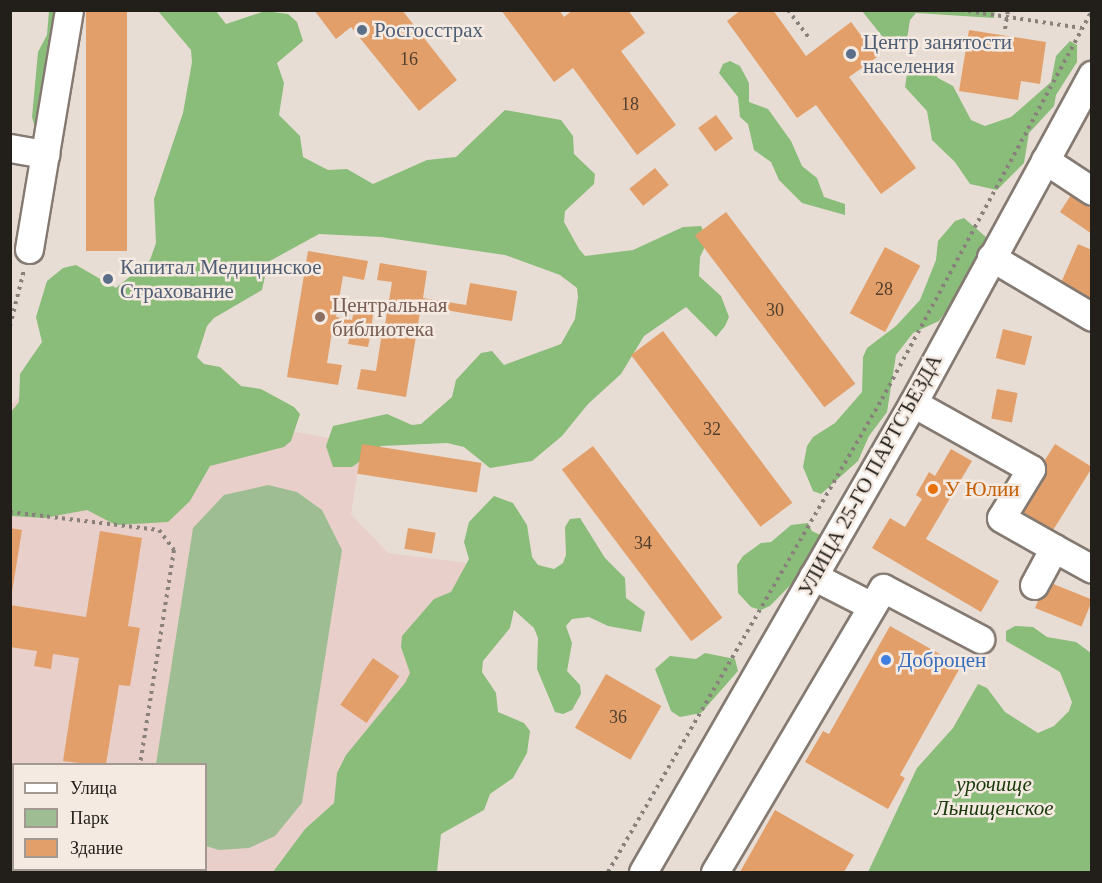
<!DOCTYPE html>
<meta charset="utf-8">
<style>
body{margin:0}
#map{position:relative;width:1102px;height:883px;overflow:hidden;background:#e8ddd4;font-family:"Times New Roman",serif}
div>[style]{position:absolute}
.education>*{inset:0;background:#e9cfc9}
.green>*{inset:0;background:#9ebd93}
.forest>*{inset:0;background:#8abc7a}
.building>*{inset:0;background:#e29f69;transform-origin:0 0}
.path>*{height:4px;margin-top:-2px;transform-origin:0;background:repeating-linear-gradient(90deg,#88817b 0 3px,transparent 0 7.5px)}
.roads{filter:drop-shadow(2px 0 #847a72) drop-shadow(-2px 0 #847a72) drop-shadow(0 2px #847a72) drop-shadow(0 -2px #847a72)}
.minor>*{height:27px;margin:-13.5px;padding:0 13.5px;transform-origin:13.5px;border-radius:13.5px;background:#fff}
.dots>*{width:16px;height:16px;translate:-50% -50%;box-sizing:border-box;border:3px solid #f5eae1;border-radius:50%}
span{translate:-50% -50%;white-space:nowrap;text-align:center;line-height:1.15;-webkit-text-stroke:5px #f5eae1;paint-order:stroke}
.number-label{font-size:18px;color:#523f2e}
.number-label span{-webkit-text-stroke-width:0}
.service-label{font-size:21px;color:#4e5e75}
.left{translate:0 -50%;text-align:left}
.education-label{font-size:21px;color:#785e54}
.street-label{font-size:21px;color:#221f1b}
.food-label{font-size:21px;color:#c56008}
.shop-label{font-size:21px;color:#366cbe}
.park-label{font-size:21px;color:#18390a;font-style:italic}
.frame{position:absolute;inset:0;border:12px solid #221f1b;pointer-events:none}
.legend{position:absolute;left:12px;top:763px;width:195px;height:108px;box-sizing:border-box;background:#f5eae1;border:2px solid #a19992;margin:0;padding:8px 10px;list-style:none;font-size:18px;color:#221f1b}
.legend li{display:flex;align-items:center;gap:12px;height:30px}
.legend b{width:30px;border:2px solid #a19992}
</style>
<div id="map">
<div class="education">
<div style="clip-path:polygon(evenodd,32px 384px,362px 444px,351px 514px,388px 553px,475px 564px,369px 872px,11px 872px,10px 406px,32px 384px,14px 764px,206px 764px,206px 870px,14px 870px,14px 764px)"></div>
</div>
<div class="green">
<div style="clip-path:polygon(268px 485px,297px 492px,322px 510px,342px 550px,302px 803px,275px 836px,249px 848px,219px 850px,206px 846px,206px 764px,156px 764px,193px 528px,224px 495px)"></div>
</div>
<div class="forest">
<div style="clip-path:polygon(49px 11px,66px 11px,43px 127px,34px 124px,32px 117px,38px 52px,47px 35px)"></div>
<div style="clip-path:polygon(158px 11px,216px 11px,226px 24px,265px 11px,288px 14px,297px 22px,303px 41px,277px 63px,284px 83px,279px 115px,300px 136px,303px 157px,328px 170px,347px 169px,373px 184px,427px 160px,456px 157px,505px 110px,561px 120px,573px 136px,574px 154px,595px 174px,594px 184px,565px 211px,564px 222px,579px 249px,585px 256px,633px 250px,683px 227px,701px 226px,708px 240px,700px 257px,699px 276px,721px 296px,729px 317px,725px 326px,716px 337px,686px 307px,644px 336px,621px 374px,588px 404px,562px 436px,532px 461px,490px 468px,464px 447px,447px 443px,381px 446px,352px 467px,333px 467px,326px 446px,333px 426px,387px 414px,412px 425px,421px 424px,452px 397px,456px 380px,481px 353px,492px 351px,504px 365px,561px 344px,575px 319px,578px 297px,577px 288px,560px 275px,505px 255px,381px 237px,319px 234px,268px 262px,262px 290px,214px 318px,207px 326px,197px 357px,204px 364px,220px 367px,241px 386px,261px 389px,294px 407px,300px 414px,291px 441px,284px 447px,210px 466px,190px 501px,168px 522px,116px 525px,87px 510px,44px 518px,11px 516px,11px 412px,19px 402px,20px 374px,42px 342px,36px 317px,47px 281px,63px 268px,76px 265px,116px 288px,150px 260px,156px 243px,154px 199px,183px 113px,192px 62px,191px 50px)"></div>
<div style="clip-path:polygon(862px 11px,995px 11px,994px 18px,916px 13px,910px 20px,907px 39px,899px 44px,882px 36px)"></div>
<div style="clip-path:polygon(1070px 41px,1077px 45px,1077px 62px,1056px 95px,1054px 106px,1029px 133px,1024px 163px,997px 190px,970px 184px,955px 162px,932px 140px,927px 111px,905px 87px,908px 67px,926px 64px,938px 78px,953px 86px,971px 120px,985px 126px,1011px 117px,1051px 82px,1056px 56px)"></div>
<div style="clip-path:polygon(730px 61px,740px 66px,749px 83px,749px 102px,768px 109px,791px 141px,802px 166px,817px 178px,824px 197px,845px 204px,845px 215px,802px 203px,779px 180px,771px 162px,754px 150px,748px 124px,740px 117px,738px 97px,719px 73px,723px 64px)"></div>
<div style="clip-path:polygon(964px 218px,986px 237px,985px 255px,939px 321px,913px 333px,896px 355px,887px 412px,869px 436px,858px 461px,821px 494px,813px 491px,803px 467px,807px 446px,813px 437px,835px 423px,862px 392px,863px 357px,867px 348px,896px 326px,920px 300px,936px 260px,938px 241px,955px 221px)"></div>
<div style="clip-path:polygon(494px 496px,513px 503px,527px 525px,532px 557px,538px 565px,554px 569px,563px 563px,566px 555px,565px 527px,570px 519px,580px 518px,605px 558px,625px 578px,626px 598px,645px 612px,641px 632px,608px 626px,589px 617px,572px 619px,566px 626px,572px 643px,567px 671px,580px 685px,581px 694px,572px 710px,563px 714px,555px 712px,537px 669px,538px 638px,534px 628px,514px 610px,510px 628px,483px 661px,482px 672px,496px 693px,498px 712px,524px 723px,530px 731px,527px 753px,513px 778px,490px 794px,484px 810px,441px 834px,437px 872px,273px 872px,305px 829px,334px 803px,337px 773px,346px 755px,405px 683px,410px 673px,401px 647px,402px 636px,434px 599px,451px 592px,469px 559px,464px 542px,469px 522px)"></div>
<div style="clip-path:polygon(808px 523px,812px 531px,820px 535px,820px 545px,807px 568px,770px 606px,761px 610px,751px 607px,738px 593px,737px 565px,743px 556px,761px 543px,771px 542px,791px 525px)"></div>
<div style="clip-path:polygon(1015px 626px,1033px 627px,1047px 637px,1076px 642px,1091px 653px,1091px 872px,868px 872px,917px 768px,953px 728px,978px 684px,987px 688px,1005px 712px,1038px 733px,1054px 726px,1069px 711px,1072px 702px,1060px 672px,1006px 641px,1006px 631px)"></div>
<div style="clip-path:polygon(705px 653px,735px 659px,738px 671px,701px 713px,680px 717px,671px 711px,655px 669px,670px 656px,696px 659px)"></div>
<div style="clip-path:polygon(10px 854px,14px 870px,84px 872px,11px 872px)"></div>
</div>
<div class="building">
<div style="left:86px;top:10px;width:41px;height:241px"></div>
<div style="clip-path:polygon(314px 10px,402px 10px,457px 80px,419px 111px,351px 27px,336px 39px)"></div>
<div style="clip-path:polygon(501px 10px,559px 10px,564px 17px,573px 10px,628px 10px,645px 33px,621px 51px,676px 125px,637px 155px,573px 68px,554px 82px)"></div>
<div style="clip-path:polygon(741px 10px,773px 10px,806px 56px,851px 22px,877px 57px,849px 77px,916px 168px,881px 194px,816px 105px,797px 118px,727px 21px)"></div>
<div style="clip-path:polygon(969px 30px,1046px 42px,1040px 84px,1021px 81px,1018px 100px,959px 91px)"></div>
<div style="left:716px;top:115px;width:29px;height:22px;rotate:54deg"></div>
<div style="left:655px;top:168px;width:22px;height:33px;rotate:51deg"></div>
<div style="clip-path:polygon(1071px 195px,1092px 209px,1092px 234px,1060px 212px)"></div>
<div style="left:726px;top:212px;width:215px;height:39px;rotate:53deg"></div>
<div style="clip-path:polygon(1078px 244px,1092px 250px,1092px 307px,1057px 292px)"></div>
<div style="left:885px;top:247px;width:40px;height:75px;rotate:28deg"></div>
<div style="clip-path:polygon(308px 251px,368px 261px,364px 280px,343px 276px,336px 317px,352px 320px,354px 311px,373px 314px,372px 323px,385px 325px,392px 282px,377px 280px,380px 263px,427px 271px,423px 298px,466px 305px,470px 283px,517px 291px,512px 321px,421px 306px,406px 397px,357px 389px,361px 369px,376px 371px,381px 339px,370px 337px,368px 347px,348px 344px,350px 335px,332px 332px,327px 363px,342px 365px,338px 385px,287px 377px)"></div>
<div style="left:1003px;top:329px;width:30px;height:30px;rotate:14deg"></div>
<div style="left:663px;top:331px;width:215px;height:40px;rotate:53deg"></div>
<div style="left:997px;top:389px;width:21px;height:30px;rotate:11deg"></div>
<div style="left:362px;top:444px;width:121px;height:30px;rotate:9deg"></div>
<div style="left:1055px;top:444px;width:44px;height:81px;rotate:32deg"></div>
<div style="left:593px;top:446px;width:215px;height:39px;rotate:53deg"></div>
<div style="clip-path:polygon(951px 449px,972px 461px,926px 539px,999px 581px,981px 612px,872px 548px,890px 518px,905px 527px,922px 499px,916px 495px,929px 472px,935px 476px)"></div>
<div style="clip-path:polygon(10px 528px,22px 530px,12px 592px,10px 592px)"></div>
<div style="left:408px;top:528px;width:28px;height:21px;rotate:10deg"></div>
<div style="clip-path:polygon(100px 531px,142px 538px,128px 626px,140px 628px,130px 686px,119px 685px,106px 764px,87px 764px,63px 761px,79px 658px,53px 654px,51px 669px,34px 666px,37px 651px,10px 647px,10px 605px,86px 617px)"></div>
<div style="left:1046px;top:581px;width:50px;height:29px;rotate:22deg"></div>
<div style="clip-path:polygon(890px 626px,961px 666px,900px 775px,905px 778px,888px 809px,805px 762px,823px 731px,829px 734px)"></div>
<div style="left:373px;top:658px;width:32px;height:57px;rotate:35deg"></div>
<div style="left:606px;top:674px;width:64px;height:62px;rotate:30deg"></div>
<div style="clip-path:polygon(775px 810px,854px 855px,844px 872px,740px 872px)"></div>
</div>
<div class="path">
<div style="left:788px;top:10px;width:34px;rotate:53deg"></div>
<div style="left:961px;top:10px;width:122px;rotate:8.5deg"></div>
<div style="left:1005px;top:29px;width:19px;rotate:-81deg"></div>
<div style="left:10px;top:326px;width:58px;rotate:-76deg"></div>
<div style="left:10px;top:512px;width:150px;rotate:6.9deg"></div>
<div style="left:159px;top:530px;width:25px;rotate:53deg"></div>
<div style="left:174px;top:550px;width:217px;rotate:99deg"></div>
<div style="left:126px;top:870px;width:2px;rotate:63deg"></div>
<div style="left:608px;top:872px;width:547px;rotate:-59.92deg"></div>
<div style="left:882px;top:399px;width:441px;rotate:-61.6deg"></div>
</div>
<div class="roads">
<div class="minor">
<div style="left:10px;top:148px;width:36px;rotate:10deg"></div>
<div style="left:1045px;top:160px;width:56px;rotate:33.4deg"></div>
<div style="left:29px;top:249px;width:242px;rotate:-80.5deg"></div>
<div style="left:991px;top:257px;width:117px;rotate:30.7deg"></div>
<div style="left:913px;top:403px;width:135px;rotate:29.2deg"></div>
<div style="left:1031px;top:469px;width:57px;rotate:121.5deg"></div>
<div style="left:1001px;top:518px;width:61px;rotate:29.5deg"></div>
<div style="left:1054px;top:548px;width:42px;rotate:118.4deg"></div>
<div style="left:1054px;top:548px;width:43px;rotate:28.9deg"></div>
<div style="left:813px;top:576px;width:66px;rotate:27deg"></div>
<div style="left:643px;top:872px;width:541px;rotate:-60.07deg"></div>
<div style="left:913px;top:403px;width:374px;rotate:-61.4deg"></div>
<div style="left:715px;top:872px;width:330px;rotate:-59.4deg"></div>
<div style="left:883px;top:588px;width:110px;rotate:27.7deg"></div>
</div>
</div>
<div class="dots">
<div style="left:362px;top:30px;background:#5c6f8a"></div>
<div style="left:851px;top:54px;background:#5c6f8a"></div>
<div style="left:108px;top:279px;background:#5c6f8a"></div>
<div style="left:320px;top:317px;background:#8d6e63"></div>
<div style="left:933px;top:489px;background:#e8710a"></div>
<div style="left:886px;top:660px;background:#3f7fe0"></div>
</div>
<div class="number-label">
<span style="left:409px;top:59px">16</span>
<span style="left:630px;top:104px">18</span>
<span style="left:884px;top:289px">28</span>
<span style="left:775px;top:310px">30</span>
<span style="left:712px;top:429px">32</span>
<span style="left:643px;top:543px">34</span>
<span style="left:618px;top:717px">36</span>
</div>
<div class="service-label">
<span class="left" style="left:374px;top:30px">Росгосстрах</span>
<span class="left" style="left:863px;top:54px">Центр занятости<br>населения</span>
<span class="left" style="left:120px;top:279px">Капитал Медицинское<br>Страхование</span>
</div>
<div class="education-label">
<span class="left" style="left:332px;top:317px">Центральная<br>библиотека</span>
</div>
<div class="street-label">
<span style="left:870px;top:475px;rotate:-61deg">УЛИЦА 25-ГО ПАРТСЪЕЗДА</span>
</div>
<div class="food-label">
<span class="left" style="left:945px;top:489px">У Юлии</span>
</div>
<div class="shop-label">
<span class="left" style="left:898px;top:660px">Доброцен</span>
</div>
<div class="park-label">
<span style="left:994px;top:796px">урочище<br>Льнищенское</span>
</div>
<div class="frame"></div>
<ul class="legend">
<li><b style="height:8px;background:#fff"></b>Улица</li>
<li><b style="height:16px;background:#9ebd93"></b>Парк</li>
<li><b style="height:16px;background:#e29f69"></b>Здание</li>
</ul>
</div>
